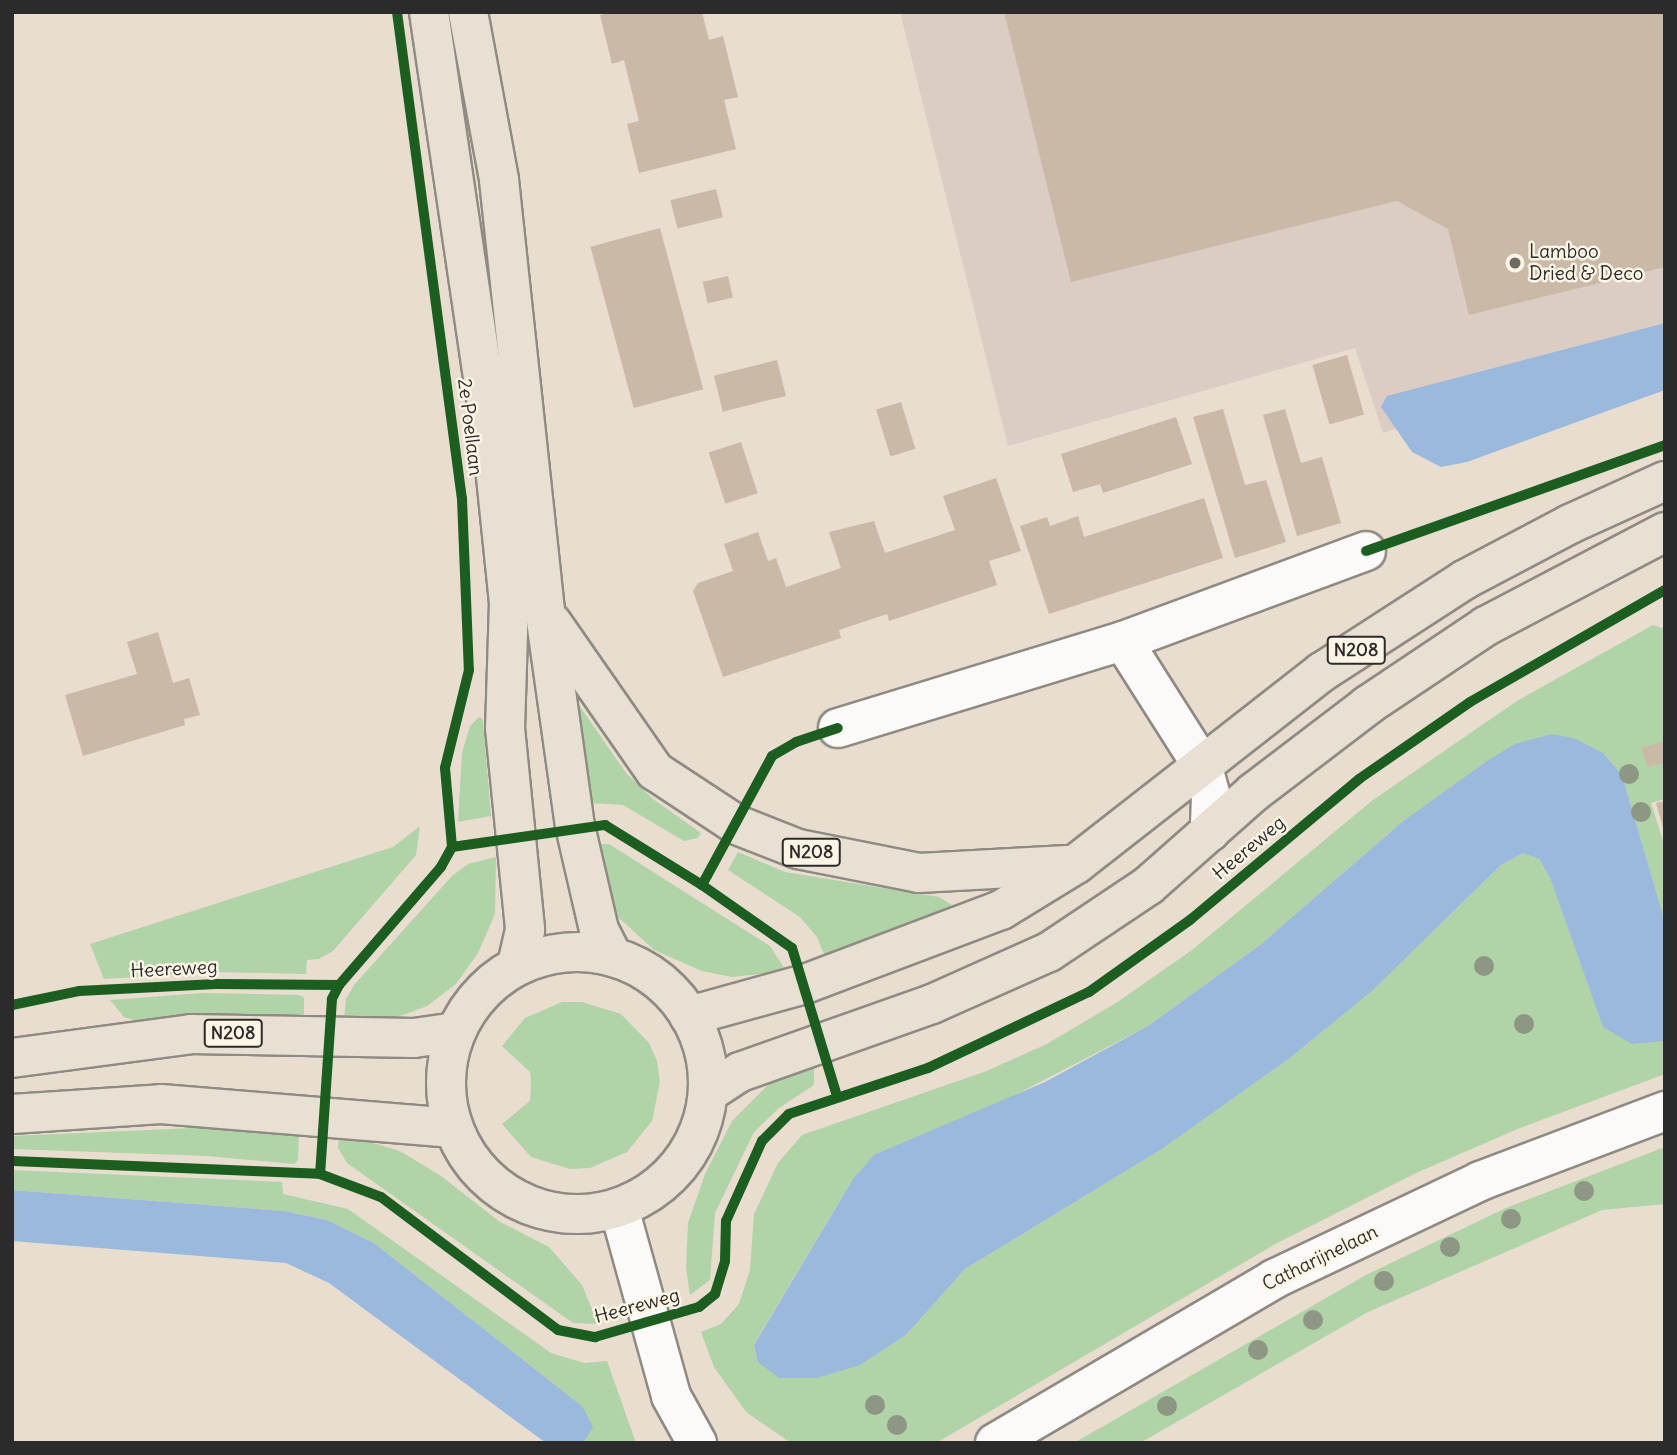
<!DOCTYPE html>
<style>
body{margin:0}
#map{position:relative;width:1677px;height:1455px;overflow:hidden;background:#e8ddce;font-family:Delius,sans-serif}
div>[style]{position:absolute}
.industrial>*{inset:0;background:#dbcdc4}
.green>*{inset:0;background:#b0d3a7}
.water>*{inset:0;background:#9bb9dd}
.building>*{inset:0;background:#cab9a7;transform-origin:0 0}
.roads{filter:drop-shadow(2px 0 #8f8a82) drop-shadow(-2px 0 #8f8a82) drop-shadow(0 2px #8f8a82) drop-shadow(0 -2px #8f8a82)}
.minor>*{height:38px;margin:-19px;padding:0 19px;transform-origin:19px;border-radius:19px;background:#fcfaf8}
.major>*{height:38px;margin:-19px;padding:0 19px;transform-origin:19px;border-radius:19px;background:#e7e0d3}
.major>.ring{margin:-19px;padding:0;box-sizing:content-box;background:none;border:38px solid #e7e0d3;border-radius:50%}
.cycleway>*{height:10px;margin:-5px;padding:0 5px;transform-origin:5px;border-radius:5px;background:#1b5e20}
.trees>*{width:20px;height:20px;margin:-10px;border-radius:50%;background:#8e9684}
.dots>*{width:19px;height:19px;translate:-50% -50%;box-sizing:border-box;border:4px solid #fcf5e5;border-radius:50%}
span{translate:-50% -50%;white-space:nowrap;text-align:center;line-height:1.15;-webkit-text-stroke:5px #fcf5e5;paint-order:stroke}
.shield-label span{padding:2px 5px;background:#fcf5e5;border:2px solid;border-radius:5px;-webkit-text-stroke-width:0}
.shield-label{font-size:18px;color:#2b2b2b;font-weight:700}
.poi-label{font-size:19px;color:#2b2b2b}
.left{translate:0 -50%;text-align:left}
.street-label{font-size:19px;color:#2b2b2b}
.frame{position:absolute;inset:0;border:14px solid #2b2b2b;pointer-events:none}
</style>
<div id="map">
<div class="industrial">
<div style="clip-path:polygon(900px 12px,1665px 12px,1665px 348px,1383px 433px,1355px 348px,1008px 446px)"></div>
</div>
<div class="green">
<div style="clip-path:polygon(1653px 625px,1665px 629px,1665px 799px,1651px 803px,1665px 847px,1665px 922px,1622px 775px,1515px 744px,1402px 822px,1260px 945px,1148px 1026px,853px 1179px,754px 1344px,758px 1362px,860px 1365px,906px 1335px,965px 1269px,1162px 1149px,1290px 1058px,1371px 992px,1501px 865px,1523px 853px,1539px 859px,1550px 878px,1603px 1026px,1665px 1041px,1665px 1074px,1520px 1128px,1416px 1173px,1277px 1243px,936px 1443px,791px 1443px,746px 1412px,714px 1367px,701px 1332px,721px 1324px,739px 1304px,750px 1270px,754px 1214px,778px 1163px,802px 1135px,984px 1072px,1045px 1045px,1116px 1003px,1192px 950px,1373px 800px,1517px 701px)"></div>
<div style="clip-path:polygon(574px 698px,626px 773px,653px 799px,701px 833px,698px 838px,684px 841px,623px 805px,590px 803px)"></div>
<div style="clip-path:polygon(479px 717px,483px 720px,491px 816px,458px 822px,462px 753px,470px 726px)"></div>
<div style="clip-path:polygon(420px 826px,416px 855px,333px 951px,319px 959px,307px 960px,306px 974px,216px 972px,104px 979px,90px 944px,393px 847px)"></div>
<div style="clip-path:polygon(594px 844px,609px 844px,770px 946px,786px 971px,732px 977px,702px 971px,654px 950px,617px 916px,605px 893px)"></div>
<div style="clip-path:polygon(738px 852px,785px 872px,939px 897px,952px 905px,949px 911px,826px 959px,817px 937px,800px 917px,728px 870px)"></div>
<div style="clip-path:polygon(496px 857px,495px 914px,478px 953px,456px 984px,427px 1006px,403px 1015px,378px 1021px,344px 1020px,346px 999px,354px 985px,452px 876px,468px 864px)"></div>
<div style="clip-path:polygon(203px 993px,299px 995px,304px 998px,304px 1018px,144px 1023px,124px 1017px,110px 1000px)"></div>
<div style="clip-path:polygon(562px 1002px,582px 1002px,621px 1014px,649px 1043px,657px 1061px,660px 1082px,652px 1121px,627px 1152px,590px 1168px,570px 1169px,531px 1157px,502px 1124px,530px 1101px,531px 1085px,530px 1072px,502px 1046px,525px 1018px)"></div>
<div style="clip-path:polygon(814px 1065px,814px 1085px,779px 1108px,754px 1132px,715px 1213px,710px 1280px,690px 1295px,686px 1268px,688px 1223px,705px 1174px,732px 1121px,769px 1084px)"></div>
<div style="clip-path:polygon(216px 1127px,299px 1131px,298px 1160px,294px 1164px,208px 1156px,12px 1149px,12px 1136px)"></div>
<div style="clip-path:polygon(339px 1133px,400px 1151px,441px 1176px,500px 1222px,549px 1247px,582px 1285px,598px 1324px,573px 1323px,347px 1163px,338px 1148px)"></div>
<div style="clip-path:polygon(1665px 1147px,1665px 1204px,1602px 1210px,1368px 1312px,1140px 1443px,1074px 1443px,1366px 1275px,1506px 1208px)"></div>
<div style="clip-path:polygon(12px 1170px,282px 1182px,283px 1194px,348px 1209px,551px 1353px,584px 1363px,607px 1361px,636px 1443px,583px 1443px,582px 1406px,374px 1243px,327px 1220px,284px 1211px,12px 1190px)"></div>
</div>
<div class="water">
<div style="clip-path:polygon(1665px 323px,1665px 390px,1467px 462px,1441px 467px,1412px 452px,1381px 407px,1387px 396px)"></div>
<div style="clip-path:polygon(1552px 734px,1576px 739px,1603px 753px,1622px 775px,1665px 922px,1665px 1041px,1632px 1044px,1603px 1027px,1550px 878px,1539px 859px,1523px 853px,1501px 865px,1371px 992px,1290px 1058px,1162px 1149px,965px 1269px,906px 1335px,860px 1365px,817px 1378px,779px 1378px,758px 1362px,754px 1345px,853px 1179px,874px 1155px,1045px 1082px,1148px 1026px,1260px 945px,1402px 822px,1487px 761px,1515px 744px)"></div>
<div style="clip-path:polygon(12px 1190px,284px 1211px,327px 1220px,374px 1243px,582px 1406px,593px 1427px,583px 1443px,546px 1443px,329px 1283px,286px 1263px,12px 1241px)"></div>
</div>
<div class="building">
<div style="clip-path:polygon(610px 12px,702px 12px,709px 40px,723px 36px,738px 97px,724px 100px,736px 149px,639px 173px,627px 124px,639px 121px,624px 60px,612px 64px,600px 15px)"></div>
<div style="clip-path:polygon(1004px 12px,1665px 12px,1665px 267px,1469px 315px,1448px 229px,1397px 201px,1071px 282px)"></div>
<div style="left:716px;top:189px;width:29px;height:47px;rotate:76deg"></div>
<div style="left:660px;top:228px;width:167px;height:72px;rotate:75deg"></div>
<div style="left:728px;top:276px;width:22px;height:26px;rotate:77deg"></div>
<div style="left:1347px;top:355px;width:62px;height:36px;rotate:74deg"></div>
<div style="left:777px;top:360px;width:37px;height:65px;rotate:76deg"></div>
<div style="left:901px;top:402px;width:49px;height:26px;rotate:73deg"></div>
<div style="clip-path:polygon(1223px 409px,1245px 485px,1266px 480px,1286px 542px,1235px 558px,1193px 417px)"></div>
<div style="clip-path:polygon(1285px 409px,1301px 463px,1322px 457px,1341px 523px,1297px 536px,1263px 415px)"></div>
<div style="clip-path:polygon(1176px 417px,1192px 464px,1103px 493px,1100px 484px,1073px 492px,1061px 454px)"></div>
<div style="left:741px;top:442px;width:54px;height:34px;rotate:72deg"></div>
<div style="clip-path:polygon(996px 478px,1021px 551px,989px 561px,997px 585px,889px 621px,887px 614px,839px 630px,841px 638px,723px 677px,693px 591px,698px 583px,733px 571px,724px 544px,758px 532px,768px 561px,776px 558px,786px 587px,841px 568px,829px 532px,874px 521px,885px 553px,955px 530px,943px 496px)"></div>
<div style="clip-path:polygon(1204px 498px,1223px 558px,1049px 614px,1020px 526px,1047px 517px,1050px 526px,1078px 516px,1084px 537px)"></div>
<div style="clip-path:polygon(158px 632px,173px 683px,189px 678px,200px 715px,184px 719px,185px 725px,83px 756px,65px 695px,137px 674px,127px 642px)"></div>
<div style="clip-path:polygon(1665px 741px,1665px 763px,1648px 767px,1641px 748px)"></div>
<div style="clip-path:polygon(1665px 801px,1665px 831px,1664px 831px,1656px 803px)"></div>
</div>
<div class="roads">
<div class="minor">
<div style="left:1123px;top:641px;width:149px;rotate:57.6deg"></div>
<div style="left:1203px;top:767px;width:30px;rotate:75deg"></div>
<div style="left:1211px;top:796px;width:36px;rotate:92deg"></div>
<div style="left:838px;top:728px;width:298px;rotate:-17deg"></div>
<div style="left:1123px;top:641px;width:259px;rotate:-20.3deg"></div>
<div style="left:619px;top:1208px;width:195px;rotate:74.5deg"></div>
<div style="left:671px;top:1396px;width:54px;rotate:61deg"></div>
<div style="left:995px;top:1443px;width:324px;rotate:-30.4deg"></div>
<div style="left:1274px;top:1279px;width:228px;rotate:-25.4deg"></div>
<div style="left:1480px;top:1181px;width:198px;rotate:-20.7deg"></div>
</div>
<div class="major">
<div style="left:429px;top:12px;width:441px;rotate:81.6deg"></div>
<div style="left:493px;top:448px;width:155px;rotate:84.1deg"></div>
<div style="left:509px;top:602px;width:126px;rotate:91.8deg"></div>
<div style="left:505px;top:728px;width:203px;rotate:84.3deg"></div>
<div style="left:525px;top:930px;width:37px;rotate:103deg"></div>
<div style="left:468px;top:12px;width:171px;rotate:79.5deg"></div>
<div style="left:499px;top:180px;width:435px;rotate:83.9deg"></div>
<div style="left:545px;top:613px;width:215px;rotate:82deg"></div>
<div style="left:575px;top:826px;width:107px;rotate:77deg"></div>
<div style="left:599px;top:930px;width:30px;rotate:63deg"></div>
<div style="left:552px;top:623px;width:180px;rotate:55.2deg"></div>
<div style="left:655px;top:771px;width:98px;rotate:33.4deg"></div>
<div style="left:737px;top:825px;width:66px;rotate:21.5deg"></div>
<div style="left:798px;top:849px;width:123px;rotate:11.2deg"></div>
<div style="left:919px;top:873px;width:148px;rotate:-3.1deg"></div>
<div class="ring" style="left:446px;top:952px;width:224px;height:224px"></div>
<div style="left:689px;top:1016px;width:120px;rotate:-15.4deg"></div>
<div style="left:805px;top:984px;width:210px;rotate:-20.7deg"></div>
<div style="left:1001px;top:910px;width:88px;rotate:-31.5deg"></div>
<div style="left:1076px;top:864px;width:312px;rotate:-38deg"></div>
<div style="left:1322px;top:672px;width:169px;rotate:-32.9deg"></div>
<div style="left:1464px;top:580px;width:120px;rotate:-27.8deg"></div>
<div style="left:1570px;top:524px;width:104px;rotate:-24.4deg"></div>
<div style="left:12px;top:1058px;width:181px;rotate:-7.6deg"></div>
<div style="left:191px;top:1034px;width:223px;rotate:1deg"></div>
<div style="left:414px;top:1038px;width:42px;rotate:-8.1deg"></div>
<div style="left:709px;top:1092px;width:37px;rotate:-33deg"></div>
<div style="left:740px;top:1072px;width:204px;rotate:-19.5deg"></div>
<div style="left:932px;top:1004px;width:128px;rotate:-24deg"></div>
<div style="left:1049px;top:952px;width:120px;rotate:-33.8deg"></div>
<div style="left:1149px;top:885px;width:140px;rotate:-41.5deg"></div>
<div style="left:1254px;top:792px;width:143px;rotate:-37.3deg"></div>
<div style="left:1368px;top:705px;width:142px;rotate:-33.8deg"></div>
<div style="left:1486px;top:626px;width:202px;rotate:-27.7deg"></div>
<div style="left:12px;top:1114px;width:149px;rotate:-3.8deg"></div>
<div style="left:161px;top:1104px;width:293px;rotate:4.7deg"></div>
</div>
</div>
<div class="cycleway">
<div style="left:397px;top:12px;width:491px;rotate:82.4deg"></div>
<div style="left:462px;top:499px;width:171px;rotate:87.7deg"></div>
<div style="left:469px;top:670px;width:101px;rotate:103.8deg"></div>
<div style="left:445px;top:768px;width:79px;rotate:84.9deg"></div>
<div style="left:1366px;top:551px;width:317px;rotate:-19.5deg"></div>
<div style="left:452px;top:847px;width:23px;rotate:119deg"></div>
<div style="left:441px;top:867px;width:156px;rotate:130.8deg"></div>
<div style="left:339px;top:985px;width:16px;rotate:117deg"></div>
<div style="left:332px;top:999px;width:175px;rotate:93.9deg"></div>
<div style="left:320px;top:1174px;width:65px;rotate:20.7deg"></div>
<div style="left:381px;top:1197px;width:221px;rotate:36.9deg"></div>
<div style="left:558px;top:1330px;width:38px;rotate:11deg"></div>
<div style="left:595px;top:1337px;width:108px;rotate:-16.1deg"></div>
<div style="left:699px;top:1307px;width:21px;rotate:-39deg"></div>
<div style="left:715px;top:1294px;width:34px;rotate:-73deg"></div>
<div style="left:725px;top:1261px;width:40px;rotate:-88.6deg"></div>
<div style="left:726px;top:1221px;width:88px;rotate:-65.8deg"></div>
<div style="left:762px;top:1141px;width:38px;rotate:-45deg"></div>
<div style="left:789px;top:1114px;width:146px;rotate:-18.3deg"></div>
<div style="left:928px;top:1068px;width:178px;rotate:-25.3deg"></div>
<div style="left:1089px;top:992px;width:124px;rotate:-35.5deg"></div>
<div style="left:1190px;top:920px;width:220px;rotate:-39.8deg"></div>
<div style="left:1359px;top:779px;width:135px;rotate:-34.7deg"></div>
<div style="left:1470px;top:702px;width:225px;rotate:-29.9deg"></div>
<div style="left:452px;top:847px;width:155px;rotate:-8.2deg"></div>
<div style="left:605px;top:825px;width:114px;rotate:31.7deg"></div>
<div style="left:702px;top:885px;width:110px;rotate:35deg"></div>
<div style="left:792px;top:948px;width:155px;rotate:73.1deg"></div>
<div style="left:702px;top:885px;width:147px;rotate:-61.5deg"></div>
<div style="left:772px;top:756px;width:28px;rotate:-30deg"></div>
<div style="left:796px;top:742px;width:44px;rotate:-18.4deg"></div>
<div style="left:12px;top:1005px;width:68px;rotate:-11.8deg"></div>
<div style="left:79px;top:991px;width:137px;rotate:-2.9deg"></div>
<div style="left:216px;top:984px;width:123px;rotate:0.5deg"></div>
<div style="left:12px;top:1161px;width:308px;rotate:2.4deg"></div>
</div>
<div class="trees">
<div style="left:1629px;top:774px"></div>
<div style="left:1641px;top:812px"></div>
<div style="left:1484px;top:966px"></div>
<div style="left:1524px;top:1024px"></div>
<div style="left:1584px;top:1191px"></div>
<div style="left:1511px;top:1219px"></div>
<div style="left:1450px;top:1247px"></div>
<div style="left:1384px;top:1281px"></div>
<div style="left:1313px;top:1320px"></div>
<div style="left:1258px;top:1350px"></div>
<div style="left:875px;top:1405px"></div>
<div style="left:1167px;top:1406px"></div>
<div style="left:897px;top:1425px"></div>
</div>
<div class="dots">
<div style="left:1515px;top:263px;background:#6d6964"></div>
</div>
<div class="shield-label">
<span style="left:1356px;top:650px">N208</span>
<span style="left:811px;top:852px">N208</span>
<span style="left:233px;top:1033px">N208</span>
</div>
<div class="poi-label">
<span class="left" style="left:1529px;top:263px">Lamboo<br>Dried &amp; Deco</span>
</div>
<div class="street-label">
<span style="left:470px;top:427px;rotate:83deg">2e Poellaan</span>
<span style="left:1249px;top:848px;rotate:-40deg">Heereweg</span>
<span style="left:174px;top:969px;rotate:-3deg">Heereweg</span>
<span style="left:1320px;top:1258px;rotate:-26deg">Catharijnelaan</span>
<span style="left:637px;top:1306px;rotate:-15deg">Heereweg</span>
</div>
<div class="frame"></div>
</div>
